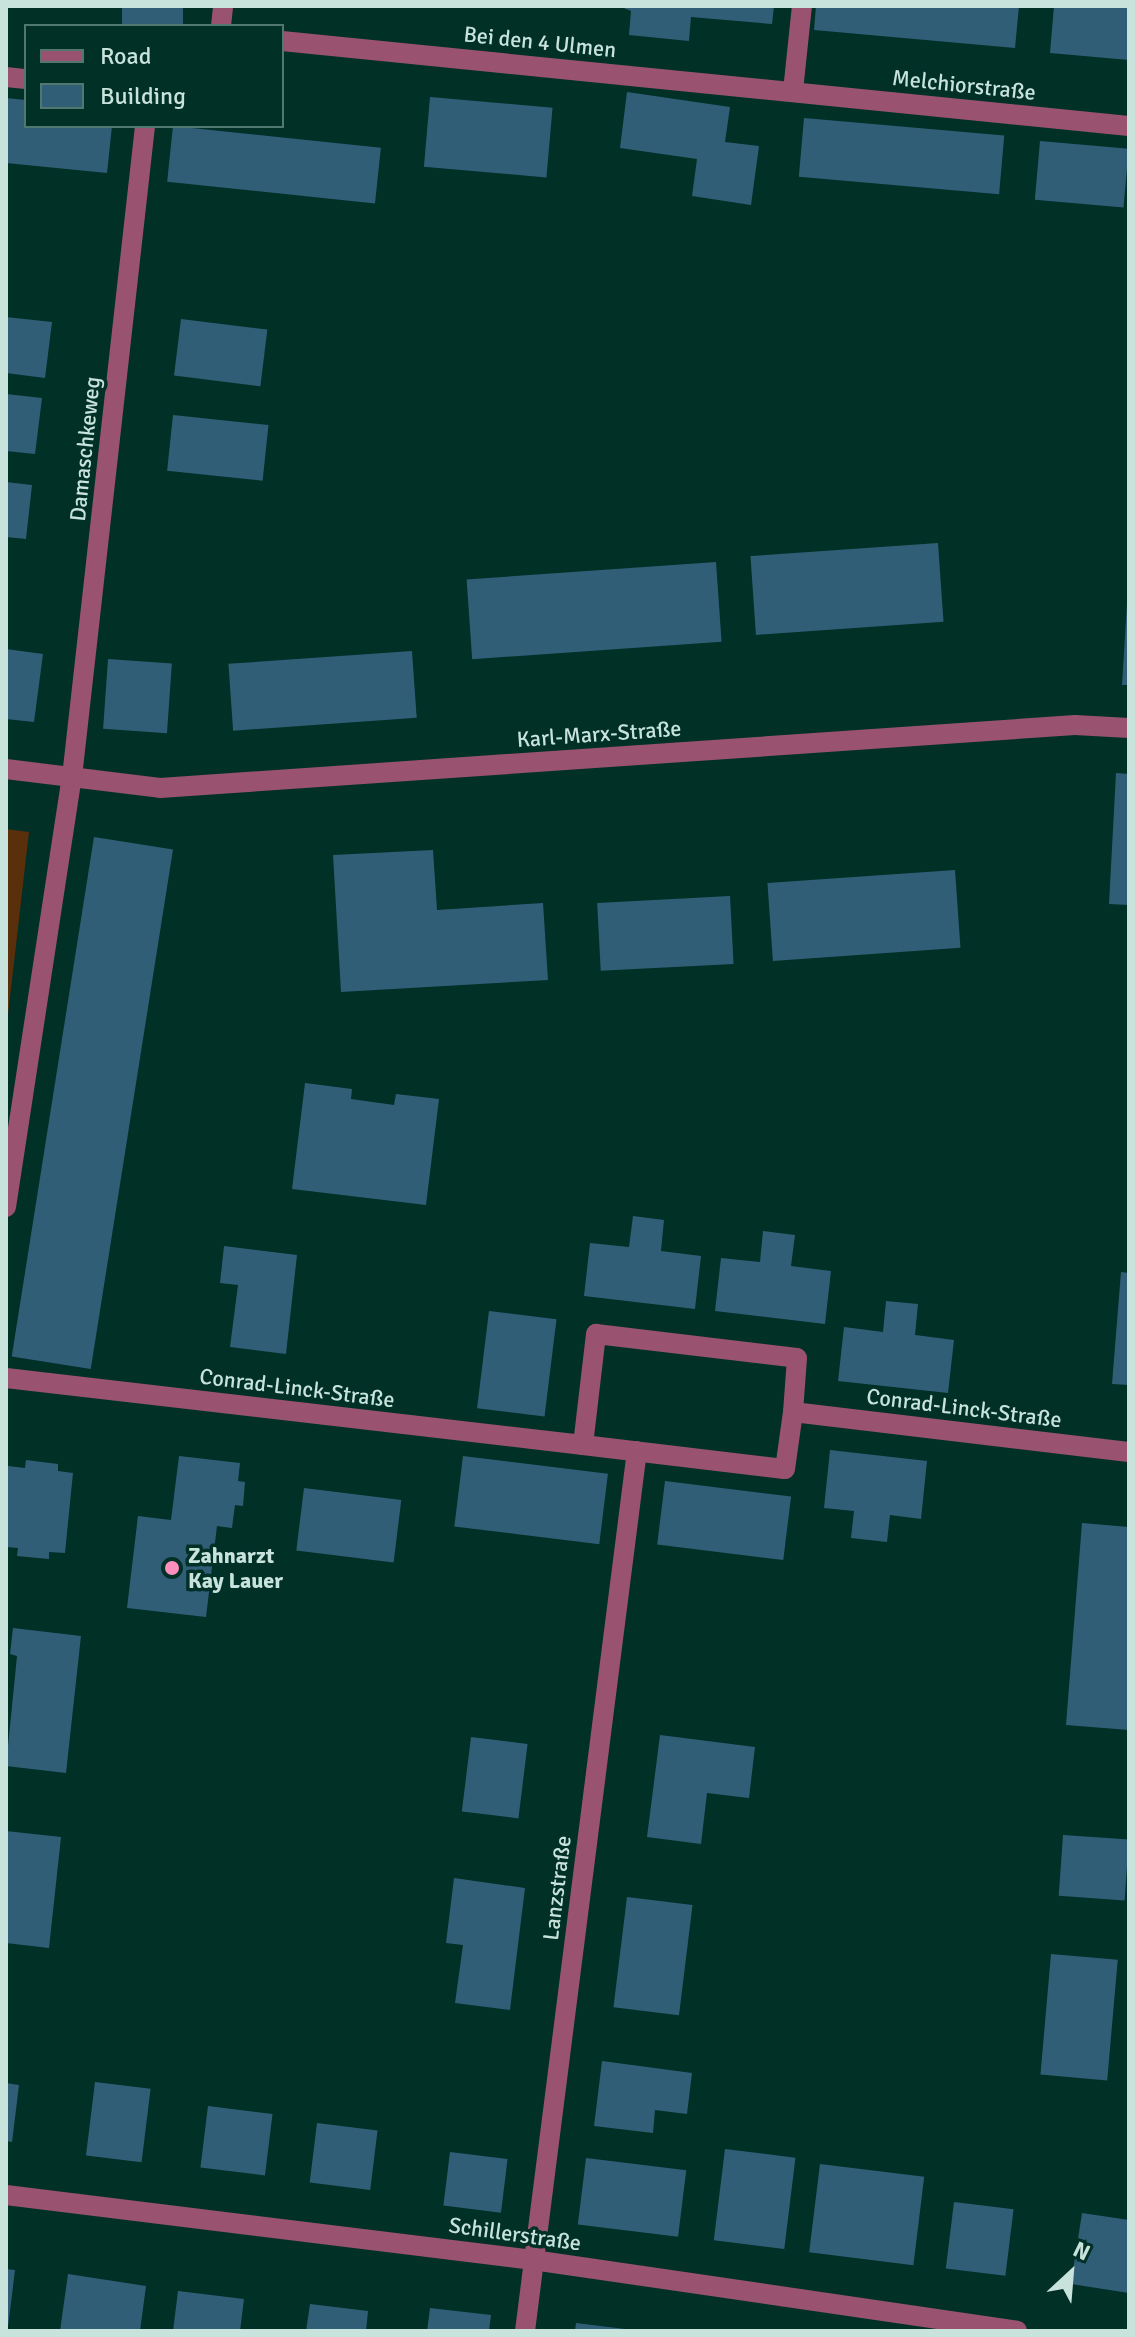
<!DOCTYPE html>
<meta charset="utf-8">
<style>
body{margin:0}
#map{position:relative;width:1135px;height:2337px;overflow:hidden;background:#013027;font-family:Signika,sans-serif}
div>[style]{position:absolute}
.green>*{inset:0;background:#5a2f0c}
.building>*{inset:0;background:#315e77;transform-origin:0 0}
.minor>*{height:20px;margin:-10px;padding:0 10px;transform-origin:10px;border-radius:10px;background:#99526f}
.dots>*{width:22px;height:22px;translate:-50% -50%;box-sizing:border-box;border:4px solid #013027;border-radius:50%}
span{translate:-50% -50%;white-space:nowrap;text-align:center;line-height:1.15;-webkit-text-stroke:7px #013027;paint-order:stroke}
.street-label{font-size:22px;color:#c7e3db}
.poi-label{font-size:22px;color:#c7e3db;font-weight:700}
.left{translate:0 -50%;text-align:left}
.frame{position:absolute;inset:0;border:8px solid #c7e3db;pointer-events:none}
.legend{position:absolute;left:24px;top:24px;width:260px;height:104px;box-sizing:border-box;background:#013027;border:2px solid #50786f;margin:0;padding:10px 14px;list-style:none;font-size:24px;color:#c7e3db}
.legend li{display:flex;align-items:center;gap:16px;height:40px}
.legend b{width:40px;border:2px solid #50786f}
.north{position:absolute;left:1031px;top:2233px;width:80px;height:80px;-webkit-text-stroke:6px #013027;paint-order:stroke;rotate:26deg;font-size:22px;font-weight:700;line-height:32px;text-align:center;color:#c7e3db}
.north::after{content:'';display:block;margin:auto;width:28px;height:36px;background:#c7e3db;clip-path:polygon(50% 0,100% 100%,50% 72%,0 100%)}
</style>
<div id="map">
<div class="green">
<div style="clip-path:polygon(6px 829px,29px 832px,6px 1032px)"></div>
</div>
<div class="building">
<div style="left:122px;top:6px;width:61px;height:20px"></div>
<div style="clip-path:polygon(619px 6px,774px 6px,772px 24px,691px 17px,689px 41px,629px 35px,631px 11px)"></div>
<div style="clip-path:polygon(816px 6px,1019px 6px,1015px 48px,814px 30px)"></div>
<div style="clip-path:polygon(1054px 6px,1129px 6px,1129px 60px,1050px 53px)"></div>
<div style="clip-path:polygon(627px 92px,730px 107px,725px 142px,759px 146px,751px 205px,692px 196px,697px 159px,620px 148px)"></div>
<div style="left:430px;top:97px;width:123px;height:70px;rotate:5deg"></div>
<div style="clip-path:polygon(6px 98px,26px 100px,26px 126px,112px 126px,107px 173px,6px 163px)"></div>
<div style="left:804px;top:118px;width:201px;height:59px;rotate:5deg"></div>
<div style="left:173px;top:126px;width:209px;height:56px;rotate:6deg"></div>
<div style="left:1040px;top:141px;width:89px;height:59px;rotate:5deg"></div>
<div style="clip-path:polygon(6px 317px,52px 322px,45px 378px,6px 373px)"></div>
<div style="left:181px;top:319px;width:87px;height:57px;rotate:7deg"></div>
<div style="clip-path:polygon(6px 394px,42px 398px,35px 454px,6px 451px)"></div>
<div style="left:173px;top:415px;width:96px;height:56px;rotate:6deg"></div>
<div style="clip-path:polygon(6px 482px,32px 485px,26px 539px,6px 537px)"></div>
<div style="left:938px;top:543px;width:79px;height:188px;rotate:86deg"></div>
<div style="left:716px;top:562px;width:80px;height:250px;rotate:86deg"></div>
<div style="clip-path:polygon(1127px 604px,1129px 604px,1129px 685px,1122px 685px)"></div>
<div style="clip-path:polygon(6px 649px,43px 654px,34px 722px,6px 719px)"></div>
<div style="left:412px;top:651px;width:67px;height:184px;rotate:86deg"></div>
<div style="left:108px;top:659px;width:64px;height:70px;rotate:4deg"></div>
<div style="clip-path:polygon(1116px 773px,1129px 774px,1129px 905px,1109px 904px)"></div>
<div style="left:94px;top:837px;width:80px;height:526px;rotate:9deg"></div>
<div style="clip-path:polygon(433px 850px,437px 910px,543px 903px,548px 980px,341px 992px,333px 855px)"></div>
<div style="left:955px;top:870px;width:78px;height:188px;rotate:86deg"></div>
<div style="left:730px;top:896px;width:68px;height:133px;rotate:87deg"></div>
<div style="clip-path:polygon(305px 1083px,352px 1089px,351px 1099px,394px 1105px,396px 1094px,439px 1099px,426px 1205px,292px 1189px)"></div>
<div style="clip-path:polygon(633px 1216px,664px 1220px,661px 1251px,701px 1256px,695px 1309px,584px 1296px,590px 1243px,629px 1247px)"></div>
<div style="clip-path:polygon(763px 1231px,795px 1235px,791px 1266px,831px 1271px,825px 1324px,715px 1311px,721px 1258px,760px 1262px)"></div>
<div style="clip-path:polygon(224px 1246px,297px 1255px,286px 1354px,230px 1347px,238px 1285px,220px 1283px)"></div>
<div style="clip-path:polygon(1121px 1272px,1129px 1273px,1129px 1385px,1112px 1384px)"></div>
<div style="clip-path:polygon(886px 1301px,918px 1304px,915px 1335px,954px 1340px,948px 1393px,838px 1381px,844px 1327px,883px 1332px)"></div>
<div style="left:489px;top:1311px;width:68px;height:98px;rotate:7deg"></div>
<div style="clip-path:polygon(830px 1450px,927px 1461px,921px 1519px,890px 1515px,887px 1542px,851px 1538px,854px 1511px,824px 1508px)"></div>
<div style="clip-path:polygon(179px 1456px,240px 1463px,238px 1481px,245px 1482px,243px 1506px,235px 1505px,232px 1528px,217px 1526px,206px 1617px,127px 1608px,138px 1516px,171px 1520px)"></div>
<div style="left:463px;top:1456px;width:146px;height:71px;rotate:7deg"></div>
<div style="clip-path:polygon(26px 1460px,58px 1464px,58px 1471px,73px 1473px,65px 1553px,49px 1552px,49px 1559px,17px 1556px,18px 1548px,6px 1547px,8px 1466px,25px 1468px)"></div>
<div style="left:665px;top:1481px;width:127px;height:64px;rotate:7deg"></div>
<div style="left:304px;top:1488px;width:98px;height:63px;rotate:7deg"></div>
<div style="clip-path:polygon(1082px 1523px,1129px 1527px,1129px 1730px,1066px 1725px)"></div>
<div style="clip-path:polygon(13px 1628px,81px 1636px,66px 1773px,6px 1766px,17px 1656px,10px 1654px)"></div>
<div style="clip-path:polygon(660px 1735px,755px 1747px,749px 1798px,707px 1793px,701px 1844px,647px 1837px)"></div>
<div style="left:471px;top:1737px;width:57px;height:75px;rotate:7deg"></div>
<div style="clip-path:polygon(6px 1831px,61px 1837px,49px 1948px,6px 1943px)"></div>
<div style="left:1063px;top:1835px;width:66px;height:61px;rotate:4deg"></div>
<div style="clip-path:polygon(454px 1878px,525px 1888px,510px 2010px,455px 2003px,463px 1945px,446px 1943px)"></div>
<div style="left:627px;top:1897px;width:66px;height:111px;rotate:7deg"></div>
<div style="left:1051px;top:1954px;width:67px;height:121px;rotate:5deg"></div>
<div style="clip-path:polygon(602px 2061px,692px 2073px,687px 2114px,655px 2110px,653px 2133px,594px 2126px)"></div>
<div style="left:95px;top:2082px;width:56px;height:74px;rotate:7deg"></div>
<div style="clip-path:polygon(6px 2083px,19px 2085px,12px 2142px,6px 2141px)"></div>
<div style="left:208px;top:2106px;width:65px;height:62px;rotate:7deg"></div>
<div style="left:317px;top:2123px;width:61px;height:60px;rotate:7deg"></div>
<div style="left:725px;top:2149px;width:71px;height:92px;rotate:7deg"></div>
<div style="left:450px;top:2152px;width:58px;height:54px;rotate:7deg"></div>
<div style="left:586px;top:2158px;width:101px;height:67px;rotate:7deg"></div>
<div style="left:820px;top:2164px;width:105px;height:89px;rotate:7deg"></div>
<div style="left:954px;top:2202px;width:60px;height:67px;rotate:7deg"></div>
<div style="clip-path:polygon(1082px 2213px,1129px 2220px,1129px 2293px,1071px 2284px)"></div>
<div style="clip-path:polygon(6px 2269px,15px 2270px,8px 2327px,6px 2327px)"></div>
<div style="clip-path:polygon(68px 2274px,146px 2286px,140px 2331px,60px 2331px)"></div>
<div style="clip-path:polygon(178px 2291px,244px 2299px,240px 2331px,173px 2331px)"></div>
<div style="clip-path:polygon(310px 2304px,368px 2311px,366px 2331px,306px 2331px)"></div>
<div style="clip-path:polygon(430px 2308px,491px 2315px,489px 2331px,427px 2331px)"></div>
<div style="clip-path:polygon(576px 2323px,625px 2329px,625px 2331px,575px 2331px)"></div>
</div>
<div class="minor">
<div style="left:221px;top:26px;width:20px;rotate:-84deg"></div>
<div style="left:282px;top:41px;width:851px;rotate:5.73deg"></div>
<div style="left:6px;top:77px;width:20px;rotate:6deg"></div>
<div style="left:793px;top:91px;width:85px;rotate:-84deg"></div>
<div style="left:6px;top:769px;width:155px;rotate:7deg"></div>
<div style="left:160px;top:788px;width:917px;rotate:-3.94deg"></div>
<div style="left:1075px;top:725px;width:54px;rotate:3.2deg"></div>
<div style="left:6px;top:1207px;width:435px;rotate:-81.3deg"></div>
<div style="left:72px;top:777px;width:655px;rotate:-83.6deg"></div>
<div style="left:6px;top:1378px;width:581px;rotate:6.62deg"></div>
<div style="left:583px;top:1445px;width:112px;rotate:-83.3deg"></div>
<div style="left:596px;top:1334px;width:202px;rotate:6.8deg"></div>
<div style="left:797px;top:1358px;width:54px;rotate:94.2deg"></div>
<div style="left:793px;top:1412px;width:338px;rotate:6.8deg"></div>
<div style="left:583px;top:1445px;width:203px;rotate:6.8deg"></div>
<div style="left:785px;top:1469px;width:58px;rotate:-82deg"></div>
<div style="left:6px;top:2195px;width:531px;rotate:7.03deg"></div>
<div style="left:533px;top:2260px;width:489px;rotate:8.3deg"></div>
<div style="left:525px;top:2331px;width:887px;rotate:-82.75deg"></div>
</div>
<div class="dots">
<div style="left:172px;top:1568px;background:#fe8ebc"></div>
</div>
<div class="street-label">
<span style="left:540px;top:42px;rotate:6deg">Bei den 4 Ulmen</span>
<span style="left:964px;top:85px;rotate:6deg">Melchiorstraße</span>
<span style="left:85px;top:449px;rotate:-84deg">Damaschkeweg</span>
<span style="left:599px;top:734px;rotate:-4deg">Karl-Marx-Straße</span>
<span style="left:297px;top:1388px;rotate:7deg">Conrad-Linck-Straße</span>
<span style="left:964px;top:1408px;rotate:7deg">Conrad-Linck-Straße</span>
<span style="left:557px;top:1888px;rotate:-83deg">Lanzstraße</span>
<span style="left:515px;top:2234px;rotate:8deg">Schillerstraße</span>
</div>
<div class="poi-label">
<span class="left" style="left:188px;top:1568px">Zahnarzt<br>Kay Lauer</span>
</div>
<div class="frame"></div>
<ul class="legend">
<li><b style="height:10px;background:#99526f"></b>Road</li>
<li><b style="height:22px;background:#315e77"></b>Building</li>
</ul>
<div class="north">N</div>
</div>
